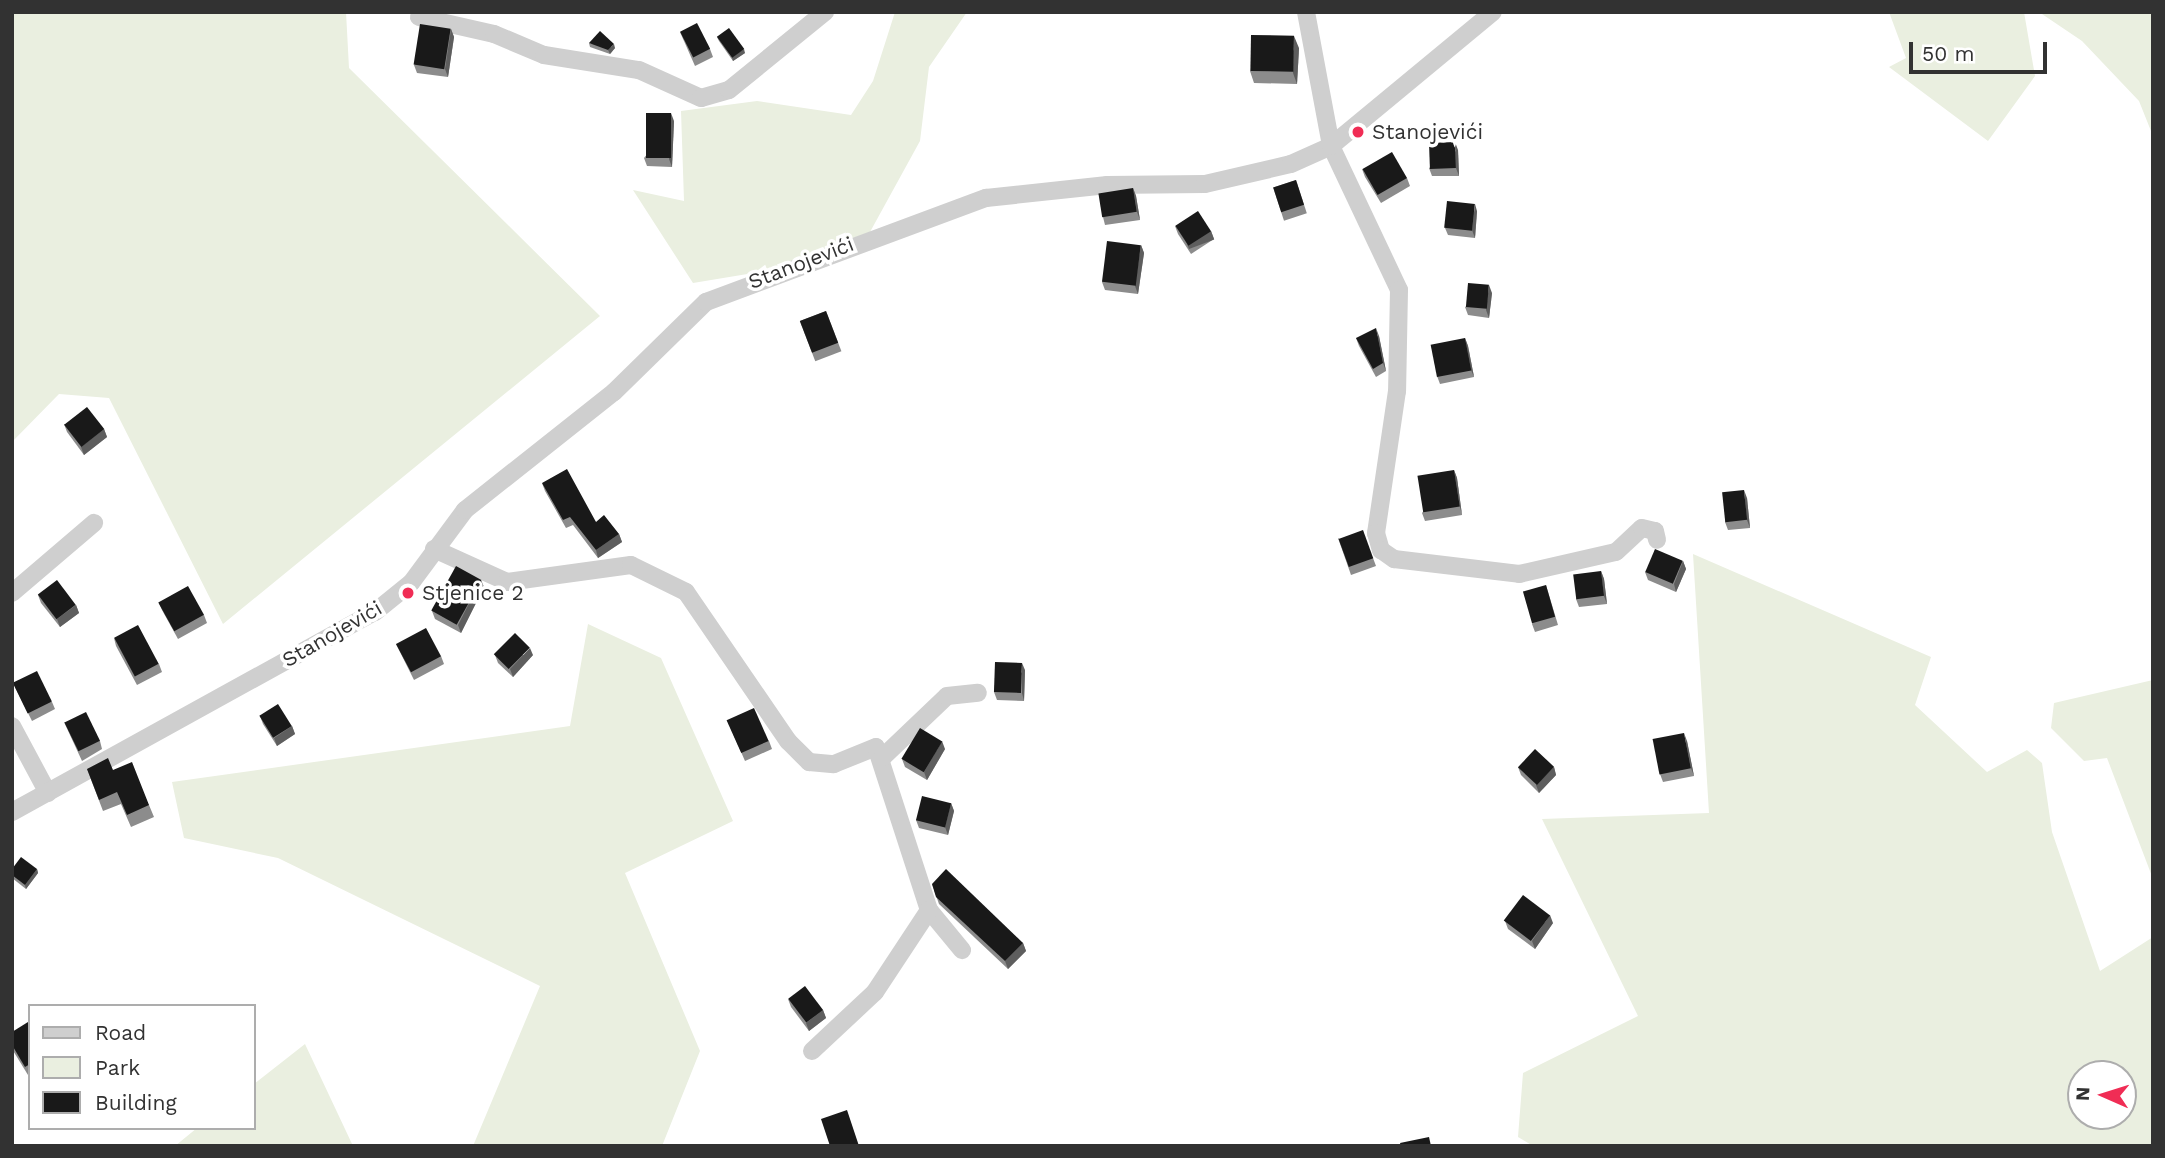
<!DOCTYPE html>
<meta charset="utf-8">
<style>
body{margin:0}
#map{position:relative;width:2165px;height:1158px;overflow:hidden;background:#fff;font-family:"Work Sans",sans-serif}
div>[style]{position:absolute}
.green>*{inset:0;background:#eaefe0}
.street>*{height:18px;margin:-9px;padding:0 9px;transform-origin:9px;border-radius:9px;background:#cfcfcf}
.wall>*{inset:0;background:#8c8c8c;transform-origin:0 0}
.shaded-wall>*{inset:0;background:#5e5e5e;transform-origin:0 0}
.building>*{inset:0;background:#191919;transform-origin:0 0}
.dots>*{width:19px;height:19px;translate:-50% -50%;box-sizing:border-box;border:4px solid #fff;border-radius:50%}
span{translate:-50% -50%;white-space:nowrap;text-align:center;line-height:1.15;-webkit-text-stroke:7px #fff;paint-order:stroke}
.poi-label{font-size:21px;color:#323232}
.left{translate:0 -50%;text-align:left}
.street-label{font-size:21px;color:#323232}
.frame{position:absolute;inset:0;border:14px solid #323232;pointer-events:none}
.legend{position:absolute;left:28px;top:1004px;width:228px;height:126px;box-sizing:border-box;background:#fff;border:2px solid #adadad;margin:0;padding:9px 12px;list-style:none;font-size:21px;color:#323232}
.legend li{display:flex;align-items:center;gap:14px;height:35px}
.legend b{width:35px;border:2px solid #adadad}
.north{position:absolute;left:2067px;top:1060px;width:70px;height:70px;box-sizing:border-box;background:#fff;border:2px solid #adadad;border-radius:50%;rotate:273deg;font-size:19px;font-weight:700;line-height:28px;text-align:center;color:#323232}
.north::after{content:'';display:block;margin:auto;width:24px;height:32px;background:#f02d55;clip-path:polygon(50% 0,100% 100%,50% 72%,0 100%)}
.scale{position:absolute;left:1909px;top:42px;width:138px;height:32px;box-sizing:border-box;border:4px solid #323232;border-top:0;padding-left:9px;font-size:21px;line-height:24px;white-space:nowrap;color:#323232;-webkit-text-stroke:5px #fff;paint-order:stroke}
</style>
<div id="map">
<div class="green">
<div style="clip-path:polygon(12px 12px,346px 12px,349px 68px,600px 316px,223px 624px,109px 398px,59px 394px,12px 442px)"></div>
<div style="clip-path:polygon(895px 12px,967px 12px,929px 67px,920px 141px,870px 232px,766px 271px,693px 283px,633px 190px,684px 201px,681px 111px,757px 101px,851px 115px,873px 81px)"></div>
<div style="clip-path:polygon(1889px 12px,2024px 12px,2035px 76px,1988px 141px,1889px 67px,1906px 58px)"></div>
<div style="clip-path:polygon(2039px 12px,2153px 12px,2153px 136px,2139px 101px,2082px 41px)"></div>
<div style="clip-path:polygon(evenodd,1693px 554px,1931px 657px,1915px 705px,1987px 772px,2027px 750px,2042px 763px,2052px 832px,2100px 971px,2153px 937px,2153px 1146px,1533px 1146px,1518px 1137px,1523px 1073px,1638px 1016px,1542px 819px,1709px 813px,1693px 554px,2081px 1074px,2123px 1074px,2123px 1116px,2081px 1116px,2081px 1074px)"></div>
<div style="clip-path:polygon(588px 624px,661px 658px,733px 821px,625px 873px,700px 1051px,662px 1146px,473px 1146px,540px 986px,278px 858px,184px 838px,172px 782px,570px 726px)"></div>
<div style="clip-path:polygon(2153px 680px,2153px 879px,2107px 758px,2084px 761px,2051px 728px,2054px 703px)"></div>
<div style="clip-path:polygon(305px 1044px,353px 1146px,175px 1146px,197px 1128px,254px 1128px,254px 1084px)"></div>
</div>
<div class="street">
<div style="left:1306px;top:12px;width:136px;rotate:79.4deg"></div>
<div style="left:1331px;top:146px;width:159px;rotate:64.7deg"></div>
<div style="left:1399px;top:290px;width:101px;rotate:91.1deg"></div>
<div style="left:1397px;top:391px;width:144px;rotate:98.4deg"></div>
<div style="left:1376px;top:533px;width:18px;rotate:74deg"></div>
<div style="left:1381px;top:550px;width:16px;rotate:35deg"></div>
<div style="left:1394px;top:559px;width:126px;rotate:6.8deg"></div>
<div style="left:1519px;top:574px;width:99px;rotate:-12.8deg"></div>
<div style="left:1616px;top:552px;width:35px;rotate:-43deg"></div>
<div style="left:1642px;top:528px;width:13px;rotate:13deg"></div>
<div style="left:1655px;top:531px;width:9px;rotate:77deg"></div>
<div style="left:419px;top:17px;width:77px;rotate:12.8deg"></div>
<div style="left:494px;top:34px;width:54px;rotate:22.8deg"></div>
<div style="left:544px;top:55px;width:96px;rotate:9deg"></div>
<div style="left:639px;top:70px;width:68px;rotate:24.3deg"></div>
<div style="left:701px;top:98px;width:29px;rotate:-16deg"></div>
<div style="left:729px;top:90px;width:124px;rotate:-39.1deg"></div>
<div style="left:434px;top:549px;width:80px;rotate:24.3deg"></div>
<div style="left:507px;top:582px;width:125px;rotate:-7.8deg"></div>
<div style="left:631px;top:565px;width:61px;rotate:26.1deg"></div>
<div style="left:686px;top:592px;width:181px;rotate:55.6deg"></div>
<div style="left:788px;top:741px;width:30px;rotate:45deg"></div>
<div style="left:809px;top:762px;width:25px;rotate:5deg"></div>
<div style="left:834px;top:764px;width:45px;rotate:-22deg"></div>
<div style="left:876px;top:747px;width:171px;rotate:72deg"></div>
<div style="left:929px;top:910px;width:52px;rotate:50.5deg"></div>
<div style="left:12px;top:593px;width:108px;rotate:-40.5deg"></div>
<div style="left:12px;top:726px;width:76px;rotate:61.8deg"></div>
<div style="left:883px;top:757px;width:88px;rotate:-43.6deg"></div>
<div style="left:947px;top:696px;width:31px;rotate:-6deg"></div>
<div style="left:12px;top:812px;width:414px;rotate:-28.9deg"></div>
<div style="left:375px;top:612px;width:46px;rotate:-38.9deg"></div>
<div style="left:411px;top:583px;width:91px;rotate:-53.5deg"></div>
<div style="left:465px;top:510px;width:190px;rotate:-38.4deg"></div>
<div style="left:614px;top:392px;width:129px;rotate:-44.4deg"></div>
<div style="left:706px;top:302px;width:299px;rotate:-20.4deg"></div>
<div style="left:986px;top:198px;width:122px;rotate:-6.1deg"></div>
<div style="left:1107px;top:185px;width:98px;rotate:-0.6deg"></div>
<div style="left:1205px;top:184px;width:88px;rotate:-13.1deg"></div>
<div style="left:1291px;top:164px;width:44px;rotate:-24.2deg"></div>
<div style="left:1331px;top:146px;width:210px;rotate:-39.6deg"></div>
<div style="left:812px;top:1051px;width:86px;rotate:-43.1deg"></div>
<div style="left:875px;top:992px;width:98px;rotate:-56.6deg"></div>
</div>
<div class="wall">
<div style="clip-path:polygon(451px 29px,454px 37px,448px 77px,417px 73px,414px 65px)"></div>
<div style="clip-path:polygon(680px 32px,710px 49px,713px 57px,695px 66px)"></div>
<div style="clip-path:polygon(717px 37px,745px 53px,733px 61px,719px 41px)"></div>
<div style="clip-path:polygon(589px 43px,615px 48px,610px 54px,590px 47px)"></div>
<div style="clip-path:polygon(1299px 48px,1297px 84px,1254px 83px,1250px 71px)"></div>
<div style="clip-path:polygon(674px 121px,672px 167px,647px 166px,644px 158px)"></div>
<div style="clip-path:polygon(1458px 150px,1459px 176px,1432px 176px,1429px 168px)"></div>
<div style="clip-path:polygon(1362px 169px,1407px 178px,1410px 186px,1381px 203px,1365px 177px)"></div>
<div style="left:1296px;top:180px;width:35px;height:24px;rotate:72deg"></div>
<div style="clip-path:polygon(1133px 188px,1136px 196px,1140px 220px,1105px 225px,1103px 217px)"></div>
<div style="clip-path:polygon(1477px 211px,1475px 238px,1448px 235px,1445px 228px)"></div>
<div style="clip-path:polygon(1175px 226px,1211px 231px,1214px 239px,1191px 254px,1178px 234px)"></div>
<div style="clip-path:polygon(1141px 245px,1144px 253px,1138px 294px,1105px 290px,1102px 282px)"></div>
<div style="clip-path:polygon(1492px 293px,1489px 318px,1468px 315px,1465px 307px)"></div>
<div style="left:826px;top:311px;width:43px;height:28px;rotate:69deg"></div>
<div style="clip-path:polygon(1379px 336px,1386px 371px,1376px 377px,1359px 346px,1356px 338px)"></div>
<div style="clip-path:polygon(1465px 338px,1468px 346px,1474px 377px,1440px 384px,1437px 376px)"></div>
<div style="clip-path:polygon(64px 424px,104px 429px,107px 437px,84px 455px,67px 432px)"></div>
<div style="clip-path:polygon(1454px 470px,1457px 478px,1462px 515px,1425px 521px,1422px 513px)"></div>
<div style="clip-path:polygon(542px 483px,596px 522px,619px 534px,622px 542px,598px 558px,573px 525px,566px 528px,545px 491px)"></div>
<div style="clip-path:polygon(1747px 498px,1750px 528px,1728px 530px,1725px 522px)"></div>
<div style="clip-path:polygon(1338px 538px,1373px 558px,1376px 566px,1351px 575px)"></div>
<div style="clip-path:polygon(1683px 561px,1686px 569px,1676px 592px,1648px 580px,1645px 572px)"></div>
<div style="clip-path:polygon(1601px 571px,1604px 579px,1607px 604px,1579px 607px,1576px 599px)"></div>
<div style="clip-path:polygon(1546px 585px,1558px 625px,1535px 632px,1532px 624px)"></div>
<div style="clip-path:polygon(484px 587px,461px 633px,435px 619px,432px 611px)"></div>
<div style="clip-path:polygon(38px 595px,76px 605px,79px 613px,60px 627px,41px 603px)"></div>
<div style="clip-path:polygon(159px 603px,204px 615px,207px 623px,178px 639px,162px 610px)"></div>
<div style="clip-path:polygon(114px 638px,159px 664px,162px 672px,137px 685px,116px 646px)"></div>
<div style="clip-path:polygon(396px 644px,441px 656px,444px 664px,414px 680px)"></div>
<div style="clip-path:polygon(495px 655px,533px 655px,513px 677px,498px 663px)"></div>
<div style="clip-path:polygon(1025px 670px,1024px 701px,997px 700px,994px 692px)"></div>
<div style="clip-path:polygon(13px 683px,52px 702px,55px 709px,32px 721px)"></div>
<div style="clip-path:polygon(260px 716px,292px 726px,295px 734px,277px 746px,263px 724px)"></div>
<div style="clip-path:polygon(727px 720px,769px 741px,772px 749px,745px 761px)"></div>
<div style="clip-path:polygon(64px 722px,100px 741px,102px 749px,82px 761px)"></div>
<div style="clip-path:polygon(1687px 741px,1694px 776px,1663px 782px,1660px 774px)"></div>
<div style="clip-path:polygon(945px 749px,927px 780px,905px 767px,902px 759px)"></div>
<div style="clip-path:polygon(1518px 767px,1554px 767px,1556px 775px,1539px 793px,1521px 775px)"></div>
<div style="clip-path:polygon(87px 769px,113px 770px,149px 805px,154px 817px,131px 827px,121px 804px,103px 811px)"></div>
<div style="clip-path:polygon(951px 803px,954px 811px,948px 835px,919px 828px,916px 820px)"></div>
<div style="clip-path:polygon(12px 869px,37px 869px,38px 873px,26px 889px,12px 878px)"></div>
<div style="clip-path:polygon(932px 884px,1023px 943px,1026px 951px,1008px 969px,939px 904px)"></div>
<div style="clip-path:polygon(1505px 921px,1553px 923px,1535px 949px,1508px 929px)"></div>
<div style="clip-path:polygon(788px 999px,823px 1010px,826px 1018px,809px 1031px,791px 1007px)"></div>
<div style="clip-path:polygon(30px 1025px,30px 1074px,28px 1075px,12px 1049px,12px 1032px)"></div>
</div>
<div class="shaded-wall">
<div style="clip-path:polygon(451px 29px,454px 37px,448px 77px,445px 69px)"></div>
<div style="clip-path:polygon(1294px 36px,1299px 48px,1297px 84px,1293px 73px)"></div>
<div style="clip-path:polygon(614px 44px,615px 48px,610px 54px,608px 50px)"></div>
<div style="clip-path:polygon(744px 49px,745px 53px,733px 61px,732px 57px)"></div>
<div style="clip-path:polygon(671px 113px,674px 121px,672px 167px,669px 159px)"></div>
<div style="clip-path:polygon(1455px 142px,1458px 150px,1459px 176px,1456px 168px)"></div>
<div style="clip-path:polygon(1133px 188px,1136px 196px,1140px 220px,1137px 212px)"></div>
<div style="clip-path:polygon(1475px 204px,1477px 211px,1475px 238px,1472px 230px)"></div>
<div style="left:1211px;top:231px;width:9px;height:27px;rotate:69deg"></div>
<div style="clip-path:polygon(1141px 245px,1144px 253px,1138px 294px,1135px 286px)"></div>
<div style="clip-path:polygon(1489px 285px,1492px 293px,1489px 318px,1486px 310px)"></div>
<div style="clip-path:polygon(1376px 328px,1379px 336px,1386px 371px,1383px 363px)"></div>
<div style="clip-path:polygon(1465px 338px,1468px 346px,1474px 377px,1471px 370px)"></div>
<div style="clip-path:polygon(104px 429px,107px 437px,84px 455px,81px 447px)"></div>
<div style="clip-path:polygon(1454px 470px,1457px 478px,1462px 515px,1460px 507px)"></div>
<div style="clip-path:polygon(1744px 490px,1747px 498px,1750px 528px,1747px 520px)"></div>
<div style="clip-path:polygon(619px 534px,622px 542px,598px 558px,596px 550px)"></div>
<div style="clip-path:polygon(1683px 561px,1686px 569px,1676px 592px,1674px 584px)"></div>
<div style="clip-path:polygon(1601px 571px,1604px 579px,1607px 604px,1604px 596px)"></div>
<div style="clip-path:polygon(481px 580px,484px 587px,461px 633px,458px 625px)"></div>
<div style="clip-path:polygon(76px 605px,79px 613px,60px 627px,57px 619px)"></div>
<div style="clip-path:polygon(530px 648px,533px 655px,513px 677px,510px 669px)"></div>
<div style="clip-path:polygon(1022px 663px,1025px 670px,1024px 701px,1022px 693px)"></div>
<div style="clip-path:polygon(292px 726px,295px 734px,277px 746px,274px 738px)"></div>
<div style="clip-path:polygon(1684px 733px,1687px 741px,1694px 776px,1691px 768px)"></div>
<div style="clip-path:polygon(942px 741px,945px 749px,927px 780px,924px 772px)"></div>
<div style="clip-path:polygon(1554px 767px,1556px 775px,1539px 793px,1536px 785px)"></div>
<div style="clip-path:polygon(951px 803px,954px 811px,948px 835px,945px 827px)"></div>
<div style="clip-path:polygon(37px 869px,38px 873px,26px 889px,25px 885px)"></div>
<div style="clip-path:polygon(1550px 915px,1553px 923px,1535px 949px,1532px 941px)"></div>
<div style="clip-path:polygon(1023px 943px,1026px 951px,1008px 969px,1005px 961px)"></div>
<div style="clip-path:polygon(823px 1010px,826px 1018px,809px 1031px,806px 1023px)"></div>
</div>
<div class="building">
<div style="left:697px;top:23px;width:29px;height:19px;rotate:63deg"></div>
<div style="left:420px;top:24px;width:31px;height:41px;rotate:9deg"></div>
<div style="left:729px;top:28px;width:26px;height:15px;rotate:54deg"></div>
<div style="clip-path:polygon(600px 31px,614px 44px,608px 50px,589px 43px)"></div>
<div style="left:1251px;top:35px;width:43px;height:36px;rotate:1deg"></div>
<div style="left:646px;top:113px;width:25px;height:45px"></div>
<div style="left:1455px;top:142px;width:26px;height:26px;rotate:88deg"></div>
<div style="left:1392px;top:152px;width:30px;height:34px;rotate:60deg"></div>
<div style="left:1296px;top:180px;width:26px;height:24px;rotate:72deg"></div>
<div style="left:1133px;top:188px;width:24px;height:35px;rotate:81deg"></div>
<div style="left:1447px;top:201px;width:28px;height:27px;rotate:6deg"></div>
<div style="left:1198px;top:211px;width:24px;height:27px;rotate:57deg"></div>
<div style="left:1107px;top:241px;width:34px;height:41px;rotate:7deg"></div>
<div style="left:1468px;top:283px;width:21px;height:24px;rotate:5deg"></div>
<div style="left:826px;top:311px;width:34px;height:28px;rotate:69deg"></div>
<div style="clip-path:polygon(1376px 328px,1383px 363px,1373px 369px,1356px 338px)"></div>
<div style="left:1465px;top:338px;width:33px;height:35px;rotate:79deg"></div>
<div style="left:87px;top:407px;width:28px;height:29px;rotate:52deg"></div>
<div style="clip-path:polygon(567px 469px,596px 522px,604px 515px,619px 534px,596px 550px,570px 517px,563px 520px,542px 483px)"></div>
<div style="left:1454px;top:470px;width:37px;height:37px;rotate:81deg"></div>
<div style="left:1744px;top:490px;width:30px;height:22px;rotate:84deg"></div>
<div style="left:1363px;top:530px;width:30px;height:26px;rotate:70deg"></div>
<div style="left:1655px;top:549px;width:30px;height:25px;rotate:23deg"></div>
<div style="left:456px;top:566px;width:29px;height:51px;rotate:29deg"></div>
<div style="left:1601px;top:571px;width:25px;height:28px;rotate:83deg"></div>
<div style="left:57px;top:580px;width:31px;height:24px;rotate:53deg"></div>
<div style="left:1546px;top:585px;width:33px;height:24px;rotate:74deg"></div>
<div style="left:188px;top:586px;width:33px;height:34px;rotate:61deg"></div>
<div style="left:138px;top:625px;width:44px;height:27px;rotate:62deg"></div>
<div style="left:426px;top:628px;width:32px;height:34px;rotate:62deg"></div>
<div style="left:515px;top:633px;width:21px;height:30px;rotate:45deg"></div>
<div style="left:995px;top:662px;width:27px;height:30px;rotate:2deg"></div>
<div style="left:37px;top:671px;width:34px;height:27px;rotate:64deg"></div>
<div style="left:278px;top:704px;width:26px;height:22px;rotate:58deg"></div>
<div style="left:754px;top:708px;width:36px;height:30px;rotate:66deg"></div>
<div style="left:86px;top:712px;width:32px;height:24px;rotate:64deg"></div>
<div style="left:920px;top:728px;width:26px;height:36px;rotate:31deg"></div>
<div style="left:1684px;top:733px;width:36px;height:32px;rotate:79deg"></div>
<div style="left:1535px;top:749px;width:26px;height:25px;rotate:43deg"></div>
<div style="clip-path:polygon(108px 758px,113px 770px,132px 762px,149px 805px,127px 815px,117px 792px,99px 800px,87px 769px)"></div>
<div style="left:922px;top:796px;width:30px;height:25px;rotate:14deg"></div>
<div style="clip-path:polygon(21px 857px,37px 869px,25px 885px,12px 875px,12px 869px)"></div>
<div style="clip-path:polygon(946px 869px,1023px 943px,1005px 961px,936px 897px,932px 884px)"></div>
<div style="left:1523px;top:895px;width:34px;height:32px;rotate:37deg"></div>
<div style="left:805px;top:986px;width:30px;height:21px;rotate:53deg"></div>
<div style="clip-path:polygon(28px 1022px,30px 1025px,30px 1064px,25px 1067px,12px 1045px,12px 1032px)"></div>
<div style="clip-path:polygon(847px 1110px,859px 1146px,830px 1146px,821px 1119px)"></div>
<div style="clip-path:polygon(1429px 1137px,1431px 1146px,1401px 1146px,1400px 1143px)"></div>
</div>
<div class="dots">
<div style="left:1358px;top:132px;background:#f02d55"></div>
<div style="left:408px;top:593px;background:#f02d55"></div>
</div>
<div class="poi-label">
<span class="left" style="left:1372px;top:132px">Stanojevići</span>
<span class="left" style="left:422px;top:593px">Stjenice 2</span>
</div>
<div class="street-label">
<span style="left:801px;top:263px;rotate:-21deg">Stanojevići</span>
<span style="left:332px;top:634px;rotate:-30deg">Stanojevići</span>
</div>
<div class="frame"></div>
<ul class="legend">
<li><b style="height:9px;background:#cfcfcf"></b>Road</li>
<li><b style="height:19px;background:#eaefe0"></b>Park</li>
<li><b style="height:19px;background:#191919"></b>Building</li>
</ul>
<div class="north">N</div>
<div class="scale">50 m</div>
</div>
